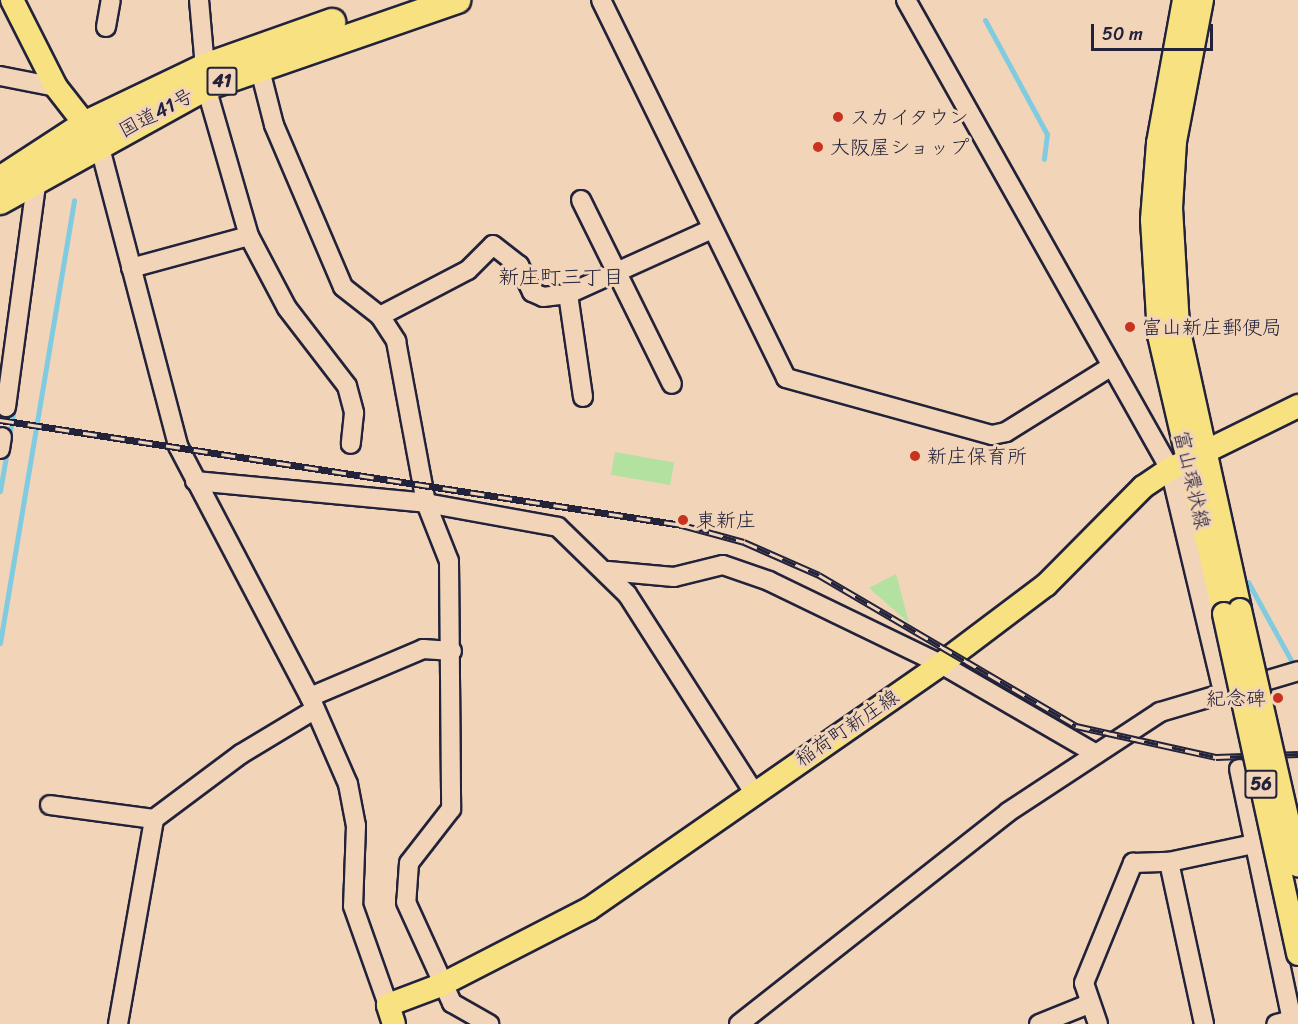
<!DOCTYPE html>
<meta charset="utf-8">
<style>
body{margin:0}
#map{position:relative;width:1298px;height:1024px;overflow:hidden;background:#f2d4b8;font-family:Sriracha,"Klee One",sans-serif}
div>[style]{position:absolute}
.green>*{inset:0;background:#b3e19f;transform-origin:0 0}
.stream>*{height:5px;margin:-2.5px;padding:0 2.5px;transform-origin:2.5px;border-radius:2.5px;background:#81cbe1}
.roads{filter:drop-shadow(2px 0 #22223b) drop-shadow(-2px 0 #22223b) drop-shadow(0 2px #22223b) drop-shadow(0 -2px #22223b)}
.minor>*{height:18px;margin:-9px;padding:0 9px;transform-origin:9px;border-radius:9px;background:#f2d4b8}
.major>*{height:22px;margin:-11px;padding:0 11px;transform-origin:11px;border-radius:11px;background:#f8e181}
.highway>*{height:26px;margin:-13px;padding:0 13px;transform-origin:13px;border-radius:13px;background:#f8e181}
.rail>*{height:7px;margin-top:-3.5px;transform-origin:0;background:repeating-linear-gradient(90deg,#f2d4b8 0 14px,#22223b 0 28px);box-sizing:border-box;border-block:2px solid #22223b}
.bridges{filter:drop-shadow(2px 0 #22223b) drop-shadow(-2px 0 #22223b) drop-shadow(0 2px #22223b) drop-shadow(0 -2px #22223b)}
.major-bridge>*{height:22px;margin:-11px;padding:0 11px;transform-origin:11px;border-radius:11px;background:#f8e181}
.dots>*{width:16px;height:16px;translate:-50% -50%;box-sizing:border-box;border:3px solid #f2d4b8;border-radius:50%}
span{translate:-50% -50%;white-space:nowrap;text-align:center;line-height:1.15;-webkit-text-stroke:6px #f2d4b8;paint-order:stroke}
.shield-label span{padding:2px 4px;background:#f2d4b8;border:2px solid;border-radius:4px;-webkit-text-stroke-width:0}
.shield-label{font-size:18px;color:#22223b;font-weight:700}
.street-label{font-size:20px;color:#22223b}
.poi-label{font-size:20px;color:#22223b}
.left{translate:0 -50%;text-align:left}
.right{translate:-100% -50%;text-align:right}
.neighbourhood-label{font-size:21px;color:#22223b}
.scale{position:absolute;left:1091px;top:24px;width:122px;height:27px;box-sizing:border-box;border:3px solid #22223b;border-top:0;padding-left:8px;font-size:18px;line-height:21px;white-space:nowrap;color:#22223b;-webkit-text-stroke:4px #f2d4b8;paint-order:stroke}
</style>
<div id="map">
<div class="green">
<div style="left:615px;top:452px;width:60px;height:23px;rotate:10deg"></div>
<div style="clip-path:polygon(896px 574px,909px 623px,869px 588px)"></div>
</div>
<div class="stream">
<div style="left:985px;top:20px;width:130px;rotate:61.5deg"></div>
<div style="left:1047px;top:134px;width:25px;rotate:97deg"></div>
<div style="left:9px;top:438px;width:32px;rotate:-81deg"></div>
<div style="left:0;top:491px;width:41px;rotate:-80.1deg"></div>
<div style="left:1248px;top:582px;width:94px;rotate:61.2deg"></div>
<div style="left:0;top:643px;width:449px;rotate:-80.5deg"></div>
</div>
<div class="roads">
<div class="minor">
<div style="left:199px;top:0;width:67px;rotate:84.9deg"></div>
<div style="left:601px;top:0;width:421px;rotate:63.9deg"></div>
<div style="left:786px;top:378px;width:214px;rotate:15.5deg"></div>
<div style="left:992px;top:435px;width:14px;rotate:-12deg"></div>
<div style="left:1006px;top:432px;width:125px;rotate:-31.9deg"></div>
<div style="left:906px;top:0;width:538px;rotate:60.62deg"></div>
<div style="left:1170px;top:469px;width:228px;rotate:76.6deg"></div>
<div style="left:106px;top:27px;width:27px;rotate:-80deg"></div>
<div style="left:259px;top:66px;width:61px;rotate:75.7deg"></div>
<div style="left:274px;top:125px;width:176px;rotate:66.9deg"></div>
<div style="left:343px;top:287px;width:47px;rotate:38.1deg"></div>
<div style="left:380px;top:316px;width:30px;rotate:57deg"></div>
<div style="left:396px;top:341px;width:165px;rotate:79.5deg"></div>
<div style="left:426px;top:503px;width:62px;rotate:68.4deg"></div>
<div style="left:449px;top:561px;width:248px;rotate:89.5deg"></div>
<div style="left:451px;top:809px;width:68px;rotate:127.9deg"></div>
<div style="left:409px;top:863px;width:39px;rotate:94deg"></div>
<div style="left:406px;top:902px;width:111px;rotate:65.5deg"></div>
<div style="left:452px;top:1003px;width:43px;rotate:29.6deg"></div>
<div style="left:0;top:76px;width:57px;rotate:11.1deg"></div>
<div style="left:206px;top:87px;width:155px;rotate:73.9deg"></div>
<div style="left:99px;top:144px;width:312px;rotate:75.3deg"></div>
<div style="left:178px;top:446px;width:284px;rotate:62.3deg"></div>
<div style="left:310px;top:697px;width:95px;rotate:66.4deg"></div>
<div style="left:348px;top:784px;width:43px;rotate:79.2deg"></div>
<div style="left:356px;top:826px;width:80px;rotate:92.1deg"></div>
<div style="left:353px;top:906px;width:105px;rotate:70.5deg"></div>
<div style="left:581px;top:200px;width:205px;rotate:63.7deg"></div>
<div style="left:131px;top:268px;width:122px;rotate:-15.2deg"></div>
<div style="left:249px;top:236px;width:81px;rotate:62.2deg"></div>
<div style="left:287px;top:308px;width:98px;rotate:52.4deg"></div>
<div style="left:347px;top:386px;width:28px;rotate:75deg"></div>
<div style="left:354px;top:413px;width:31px;rotate:96deg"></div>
<div style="left:568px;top:294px;width:104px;rotate:81.7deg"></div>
<div style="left:380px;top:316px;width:99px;rotate:-27.6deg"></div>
<div style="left:468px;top:270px;width:35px;rotate:-45deg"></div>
<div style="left:493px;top:245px;width:33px;rotate:38deg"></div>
<div style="left:519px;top:265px;width:30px;rotate:64deg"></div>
<div style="left:532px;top:292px;width:12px;rotate:24deg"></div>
<div style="left:543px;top:297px;width:25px;rotate:-7deg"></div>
<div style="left:568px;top:294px;width:158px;rotate:-24.3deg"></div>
<div style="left:6px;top:407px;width:230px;rotate:-82.3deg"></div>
<div style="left:0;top:449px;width:12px;rotate:-81deg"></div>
<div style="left:195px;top:481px;width:232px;rotate:5.4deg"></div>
<div style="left:426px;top:503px;width:134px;rotate:10.3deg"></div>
<div style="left:558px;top:527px;width:96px;rotate:44.2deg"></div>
<div style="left:627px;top:594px;width:234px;rotate:57.4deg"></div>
<div style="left:608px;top:571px;width:66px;rotate:5.2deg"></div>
<div style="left:674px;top:577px;width:50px;rotate:-13.8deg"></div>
<div style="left:723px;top:565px;width:49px;rotate:19.2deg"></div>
<div style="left:769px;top:581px;width:191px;rotate:25.8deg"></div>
<div style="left:941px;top:664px;width:179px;rotate:30.1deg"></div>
<div style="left:310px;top:697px;width:123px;rotate:-23deg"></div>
<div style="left:423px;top:649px;width:29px;rotate:4deg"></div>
<div style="left:1239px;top:769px;width:257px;rotate:78.1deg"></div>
<div style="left:1292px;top:1020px;width:16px;rotate:166deg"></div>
<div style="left:50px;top:805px;width:105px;rotate:7.7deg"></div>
<div style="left:1169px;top:862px;width:87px;rotate:-12deg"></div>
<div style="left:118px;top:1024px;width:208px;rotate:-80deg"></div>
<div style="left:154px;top:819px;width:109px;rotate:-36.8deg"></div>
<div style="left:241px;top:754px;width:85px;rotate:-31.1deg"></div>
<div style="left:739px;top:1024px;width:342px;rotate:-38.2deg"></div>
<div style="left:1008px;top:812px;width:182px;rotate:-33.3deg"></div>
<div style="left:1160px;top:712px;width:144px;rotate:-16.5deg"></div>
<div style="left:1039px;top:1024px;width:54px;rotate:-21.8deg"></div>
<div style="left:1098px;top:1024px;width:43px;rotate:-108.9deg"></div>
<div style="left:1084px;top:983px;width:130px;rotate:-67.8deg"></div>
<div style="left:1133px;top:863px;width:36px;rotate:-2deg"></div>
<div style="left:1169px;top:862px;width:166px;rotate:77.8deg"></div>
</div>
<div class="major">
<div style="left:12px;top:0;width:97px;rotate:63.2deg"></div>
<div style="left:56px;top:87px;width:63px;rotate:52deg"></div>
<div style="left:1184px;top:0;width:145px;rotate:100.3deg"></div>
<div style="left:1158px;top:143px;width:77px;rotate:94.5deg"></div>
<div style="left:1152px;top:220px;width:115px;rotate:86.5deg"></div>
<div style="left:1159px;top:335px;width:286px;rotate:76.9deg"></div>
<div style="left:1202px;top:0;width:144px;rotate:100.8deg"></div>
<div style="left:1175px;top:141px;width:67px;rotate:93.4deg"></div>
<div style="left:1171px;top:208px;width:119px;rotate:86.6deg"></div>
<div style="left:1178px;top:327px;width:290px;rotate:77.6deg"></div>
<div style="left:394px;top:1024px;width:20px;rotate:-108deg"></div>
<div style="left:388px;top:1005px;width:57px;rotate:-20.7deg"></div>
<div style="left:441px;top:985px;width:166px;rotate:-27.2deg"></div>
<div style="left:589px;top:909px;width:429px;rotate:-34.8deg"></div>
<div style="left:941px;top:664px;width:131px;rotate:-37deg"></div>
<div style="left:1046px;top:585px;width:138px;rotate:-45.3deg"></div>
<div style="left:1143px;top:487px;width:32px;rotate:-34deg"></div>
<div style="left:1170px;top:469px;width:143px;rotate:-26.2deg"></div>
</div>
<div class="highway">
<div style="left:0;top:180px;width:103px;rotate:-33.1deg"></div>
<div style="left:86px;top:124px;width:132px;rotate:-25.6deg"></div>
<div style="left:205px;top:67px;width:135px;rotate:-19.5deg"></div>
<div style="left:0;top:201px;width:235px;rotate:-29deg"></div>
<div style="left:206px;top:87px;width:266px;rotate:-19.1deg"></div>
</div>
</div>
<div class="rail">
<div style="left:0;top:420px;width:690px;rotate:8.75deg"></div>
<div style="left:682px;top:525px;width:64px;rotate:15.3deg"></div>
<div style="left:744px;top:542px;width:82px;rotate:23.7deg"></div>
<div style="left:819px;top:575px;width:298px;rotate:30.4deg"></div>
<div style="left:1076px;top:726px;width:143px;rotate:12.5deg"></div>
<div style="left:1216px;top:757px;width:82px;rotate:-2.1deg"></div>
</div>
<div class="bridges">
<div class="major-bridge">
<div style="left:1240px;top:610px;width:262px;rotate:77.2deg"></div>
<div style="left:1224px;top:614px;width:348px;rotate:77.7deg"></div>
</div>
</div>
<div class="dots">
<div style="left:838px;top:117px;background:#c8321e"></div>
<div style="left:818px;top:147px;background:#c8321e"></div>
<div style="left:1130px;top:327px;background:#c8321e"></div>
<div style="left:915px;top:456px;background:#c8321e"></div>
<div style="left:683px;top:520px;background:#c8321e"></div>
<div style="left:1278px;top:698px;background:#c8321e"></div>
</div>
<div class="shield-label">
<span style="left:222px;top:81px">41</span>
<span style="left:1261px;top:784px">56</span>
</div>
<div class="street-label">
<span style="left:156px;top:113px;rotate:-28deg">国道41号</span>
<span style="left:1192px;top:480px;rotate:77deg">富山環状線</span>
<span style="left:847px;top:728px;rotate:-34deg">稲荷町新庄線</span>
</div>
<div class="poi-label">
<span class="left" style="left:850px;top:117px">スカイタウン</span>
<span class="left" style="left:830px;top:147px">大阪屋ショップ</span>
<span class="left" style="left:1142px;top:327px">富山新庄郵便局</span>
<span class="left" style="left:927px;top:456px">新庄保育所</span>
<span class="left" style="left:696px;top:520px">東新庄</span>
<span class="right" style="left:1266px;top:698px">紀念碑</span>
</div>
<div class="neighbourhood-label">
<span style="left:561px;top:277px">新庄町三丁目</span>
</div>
<div class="scale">50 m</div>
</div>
